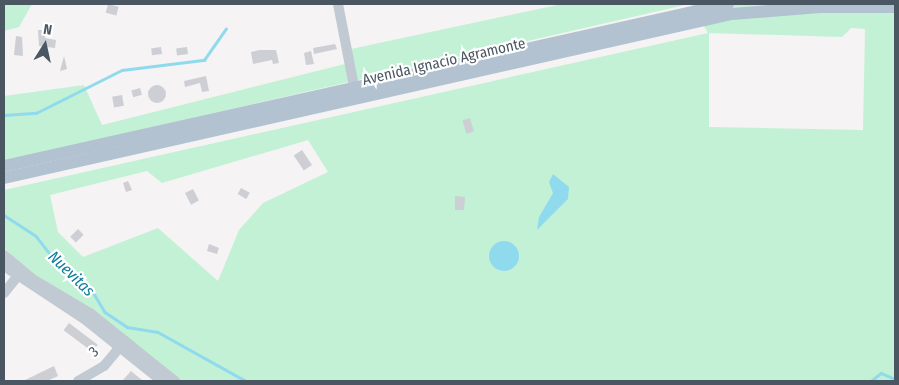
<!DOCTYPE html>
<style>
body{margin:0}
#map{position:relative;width:899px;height:385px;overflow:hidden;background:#f5f3f3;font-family:"Fira Sans Condensed",sans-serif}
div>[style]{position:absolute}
.green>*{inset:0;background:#c3f1d5}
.water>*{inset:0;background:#90daee}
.round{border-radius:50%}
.stream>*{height:2.5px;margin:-1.25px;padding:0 1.25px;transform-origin:1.25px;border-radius:1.25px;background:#90daee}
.building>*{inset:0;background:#cdcfd5;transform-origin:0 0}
.minor>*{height:10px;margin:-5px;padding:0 5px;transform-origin:5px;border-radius:5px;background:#c1cad2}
.major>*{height:12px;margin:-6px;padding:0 6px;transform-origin:6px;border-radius:6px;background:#b3c2d1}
span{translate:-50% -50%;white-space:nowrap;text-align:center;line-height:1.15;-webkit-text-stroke:4.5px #fff;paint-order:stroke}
.street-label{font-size:15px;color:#4a5661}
.water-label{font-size:16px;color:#0c7c9b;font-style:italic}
.frame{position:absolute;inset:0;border:5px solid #4a5661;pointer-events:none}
.north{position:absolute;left:20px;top:20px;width:50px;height:50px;-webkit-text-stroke:4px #fff;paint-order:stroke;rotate:10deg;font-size:14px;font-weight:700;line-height:20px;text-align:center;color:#4a5661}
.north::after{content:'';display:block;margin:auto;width:18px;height:22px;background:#4a5661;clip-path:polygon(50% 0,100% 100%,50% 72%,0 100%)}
</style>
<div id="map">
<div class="green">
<div style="clip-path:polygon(4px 4px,32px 4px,19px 27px,4px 31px)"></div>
<div style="clip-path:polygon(562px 4px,689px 4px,4px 161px,4px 96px,84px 85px,102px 125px,353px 62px,351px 49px)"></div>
<div style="clip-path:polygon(evenodd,691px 4px,895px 4px,895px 381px,181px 381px,98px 314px,30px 272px,4px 248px,4px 190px,708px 33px,691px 4px,851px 28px,865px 29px,863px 130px,709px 127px,709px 33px,842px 37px,851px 28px,691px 4px,308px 140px,328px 172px,263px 203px,239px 230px,218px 281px,158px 228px,83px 257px,58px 232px,50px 195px,147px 171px,162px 183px,308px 140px)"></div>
</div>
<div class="water">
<div style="clip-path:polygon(553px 174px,569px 187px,568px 199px,537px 230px,539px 217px,553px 193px,549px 182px)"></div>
<div class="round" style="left:489px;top:241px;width:30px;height:30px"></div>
</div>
<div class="stream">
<div style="left:4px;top:115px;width:32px;rotate:-4deg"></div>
<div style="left:36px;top:113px;width:96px;rotate:-26.6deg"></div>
<div style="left:122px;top:70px;width:83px;rotate:-7deg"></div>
<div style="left:204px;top:60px;width:38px;rotate:-55deg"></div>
<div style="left:4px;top:215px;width:38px;rotate:33deg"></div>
<div style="left:36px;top:236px;width:41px;rotate:52deg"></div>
<div style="left:61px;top:268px;width:35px;rotate:33deg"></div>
<div style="left:90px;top:287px;width:29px;rotate:59deg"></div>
<div style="left:105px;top:312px;width:27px;rotate:34deg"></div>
<div style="left:127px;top:327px;width:31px;rotate:9deg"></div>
<div style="left:158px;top:332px;width:101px;rotate:29.1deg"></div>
<div style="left:872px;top:380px;width:11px;rotate:-38deg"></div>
<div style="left:881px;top:373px;width:15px;rotate:23deg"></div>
</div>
<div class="building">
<div style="left:108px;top:4px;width:11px;height:9px;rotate:15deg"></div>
<div style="clip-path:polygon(38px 30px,46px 30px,45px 38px,56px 40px,55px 48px,39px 46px)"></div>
<div style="clip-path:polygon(16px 36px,22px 37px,23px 56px,14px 55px)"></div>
<div style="clip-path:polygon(335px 44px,337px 49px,314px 54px,313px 48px)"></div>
<div style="left:161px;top:47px;width:7px;height:10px;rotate:82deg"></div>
<div style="left:187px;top:47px;width:7px;height:11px;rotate:82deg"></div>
<div style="clip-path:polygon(260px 50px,276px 50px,279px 63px,273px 64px,272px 60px,253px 64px,251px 52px)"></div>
<div style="clip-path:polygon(311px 51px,314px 64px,306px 65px,304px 53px)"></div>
<div style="clip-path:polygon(64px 56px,67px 69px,60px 71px)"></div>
<div style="clip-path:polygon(206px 76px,209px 91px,202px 92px,200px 83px,185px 87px,184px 81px)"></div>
<div class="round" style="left:148px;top:85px;width:18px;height:18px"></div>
<div style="left:140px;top:88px;width:7px;height:9px;rotate:74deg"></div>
<div style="left:122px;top:95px;width:11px;height:10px;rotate:80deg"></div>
<div style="left:470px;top:118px;width:14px;height:8px;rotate:73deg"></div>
<div style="left:302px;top:150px;width:18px;height:10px;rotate:56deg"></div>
<div style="clip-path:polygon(128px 181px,132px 190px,126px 192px,123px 183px)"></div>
<div style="left:241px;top:188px;width:10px;height:7px;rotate:29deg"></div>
<div style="left:193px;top:189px;width:13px;height:9px;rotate:63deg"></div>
<div style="clip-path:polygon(455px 196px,465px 197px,464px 210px,455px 210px)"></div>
<div style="left:78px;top:229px;width:8px;height:11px;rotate:45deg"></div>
<div style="clip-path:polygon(209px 244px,219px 248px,217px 254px,207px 251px)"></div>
<div style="left:69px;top:323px;width:36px;height:9px;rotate:37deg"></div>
<div style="clip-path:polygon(54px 366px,58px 376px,47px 381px,23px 381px)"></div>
<div style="clip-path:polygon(131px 371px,143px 381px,122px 381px)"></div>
</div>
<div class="minor">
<div style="left:338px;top:4px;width:84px;rotate:79deg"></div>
<div style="left:4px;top:255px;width:35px;rotate:40deg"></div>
<div style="left:31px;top:278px;width:69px;rotate:30.7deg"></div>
<div style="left:90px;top:313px;width:109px;rotate:38.7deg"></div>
<div style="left:4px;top:266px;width:100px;rotate:33.5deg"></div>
<div style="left:87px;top:321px;width:96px;rotate:38.7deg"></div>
<div style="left:4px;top:293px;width:21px;rotate:-51deg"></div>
<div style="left:78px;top:381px;width:30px;rotate:-30deg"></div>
<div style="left:104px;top:366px;width:33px;rotate:-50deg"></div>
</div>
<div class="major">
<div style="left:4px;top:166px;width:742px;rotate:-12.61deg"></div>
<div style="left:4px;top:178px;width:746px;rotate:-12.7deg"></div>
<div style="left:732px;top:14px;width:88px;rotate:-4.5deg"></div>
<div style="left:820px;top:7px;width:75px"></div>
</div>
<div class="street-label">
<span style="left:444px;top:62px;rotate:-13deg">Avenida Ignacio Agramonte</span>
<span style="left:94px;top:352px;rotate:-42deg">3</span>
</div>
<div class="water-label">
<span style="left:71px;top:274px;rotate:44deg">Nuevitas</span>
</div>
<div class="frame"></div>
<div class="north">N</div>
</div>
